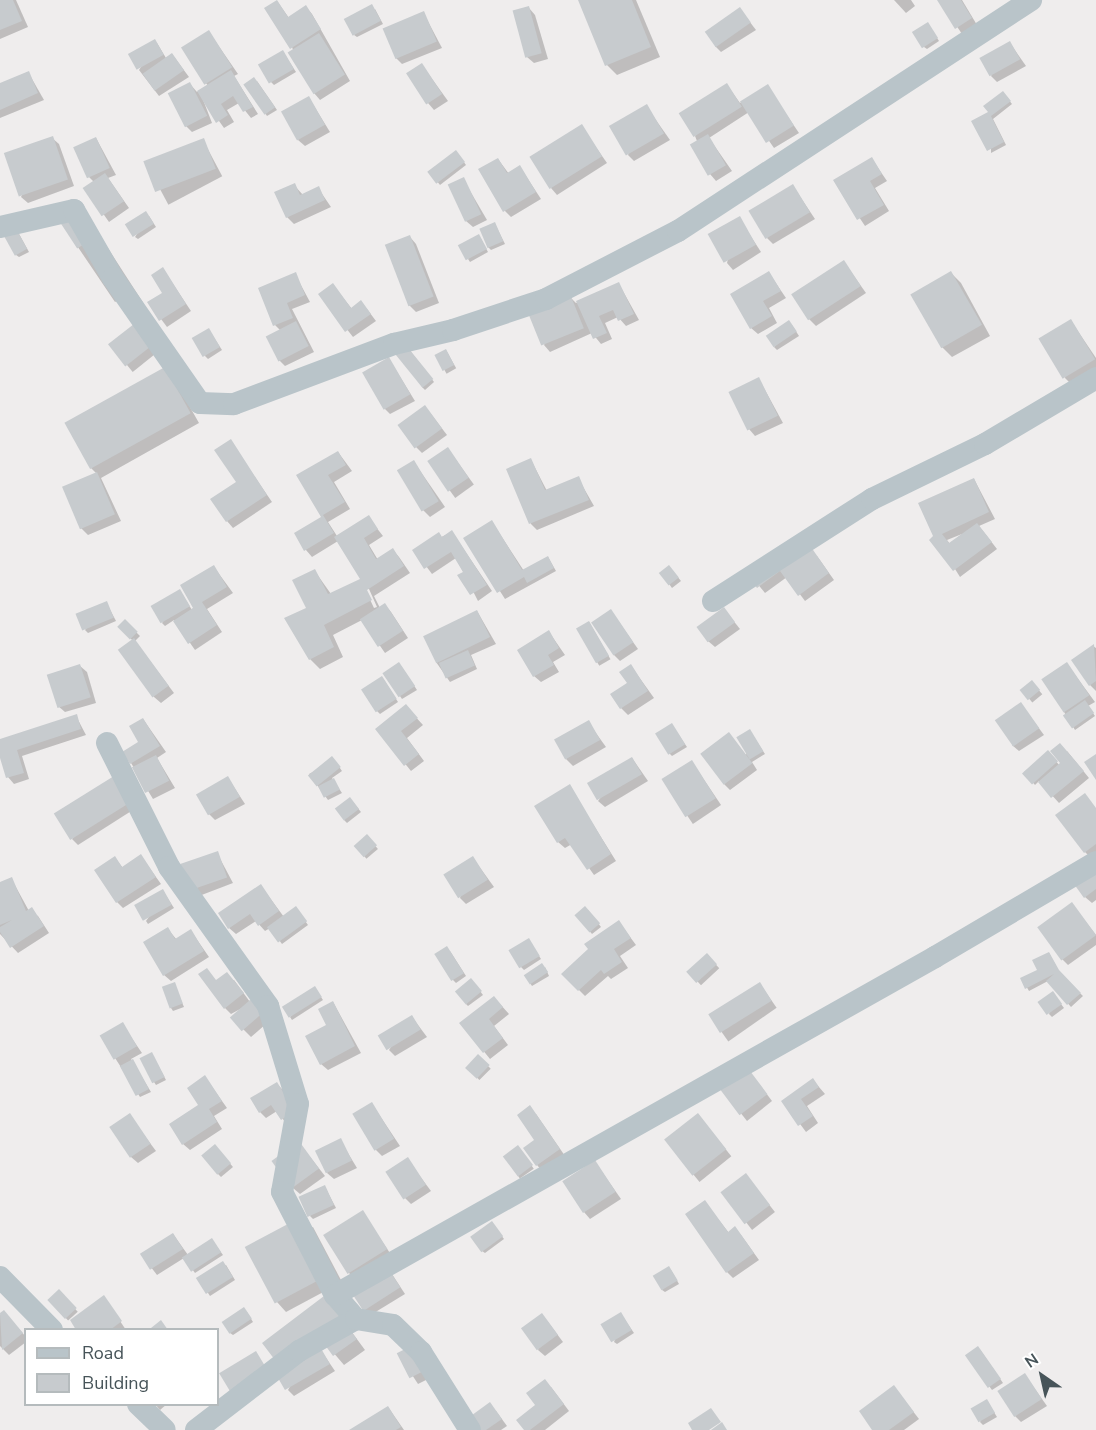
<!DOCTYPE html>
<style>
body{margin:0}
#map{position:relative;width:1096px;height:1430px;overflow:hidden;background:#efeded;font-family:"Nunito Sans",sans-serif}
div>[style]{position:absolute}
.shadow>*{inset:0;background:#0003;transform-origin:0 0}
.building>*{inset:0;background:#c7cbce;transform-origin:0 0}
.minor>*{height:22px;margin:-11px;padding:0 11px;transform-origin:11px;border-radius:11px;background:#b9c4c9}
span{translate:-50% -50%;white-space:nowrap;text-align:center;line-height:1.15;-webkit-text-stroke:4.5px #fff;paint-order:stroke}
.legend{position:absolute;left:24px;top:1328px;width:195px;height:78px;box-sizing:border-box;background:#fff;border:2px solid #b5bbbd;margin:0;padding:8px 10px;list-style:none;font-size:18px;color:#475459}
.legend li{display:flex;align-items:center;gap:12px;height:30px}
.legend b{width:30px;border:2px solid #b5bbbd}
.north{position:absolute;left:1012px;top:1346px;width:60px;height:60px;-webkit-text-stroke:4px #fff;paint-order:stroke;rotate:326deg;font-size:16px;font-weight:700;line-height:24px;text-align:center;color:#475459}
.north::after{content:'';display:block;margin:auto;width:21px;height:27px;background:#475459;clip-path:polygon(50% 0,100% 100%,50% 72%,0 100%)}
</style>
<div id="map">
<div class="shadow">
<div style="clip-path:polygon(0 0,16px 0,28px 27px,0 39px)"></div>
<div style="clip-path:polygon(580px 0,636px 0,660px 57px,617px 75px,607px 65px)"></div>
<div style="clip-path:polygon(894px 0,911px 0,915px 6px,906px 13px)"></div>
<div style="clip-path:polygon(939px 0,962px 0,977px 25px,962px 34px)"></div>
<div style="clip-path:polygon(277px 1px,289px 18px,306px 7px,312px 14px,350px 81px,320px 100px,314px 93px,289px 53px,293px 50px)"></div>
<div style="clip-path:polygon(529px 8px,535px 15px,548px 59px,534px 63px,527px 57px)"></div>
<div style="clip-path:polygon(375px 9px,383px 24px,357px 37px,354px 35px)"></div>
<div style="clip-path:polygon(740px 9px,756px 30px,721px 52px,715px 46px)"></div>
<div style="clip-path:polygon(423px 12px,442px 48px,402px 64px,396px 58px)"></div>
<div style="clip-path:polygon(930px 27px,939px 41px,927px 49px,924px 47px)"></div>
<div style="clip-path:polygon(209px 32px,238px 74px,234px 76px,258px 114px,251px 118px,239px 103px,227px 110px,234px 122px,224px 128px,202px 97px,212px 123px,192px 132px,186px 126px,190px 84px,197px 92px,208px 86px,183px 49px)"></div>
<div style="clip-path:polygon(157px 43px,166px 58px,172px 54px,189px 77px,159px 96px,139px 70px)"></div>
<div style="clip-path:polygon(1010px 43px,1026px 66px,997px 82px,991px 76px)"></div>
<div style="clip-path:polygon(283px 52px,296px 72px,274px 85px,271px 82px)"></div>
<div style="clip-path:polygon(422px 65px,448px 101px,434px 110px,428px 103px)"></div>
<div style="clip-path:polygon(28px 72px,44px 100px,0 118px,0 84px)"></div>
<div style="clip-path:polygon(257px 81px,277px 110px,267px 116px,245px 85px)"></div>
<div style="clip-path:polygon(727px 85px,740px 103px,767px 86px,799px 133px,774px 148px,749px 112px,709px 138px,732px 171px,716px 181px,710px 174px,695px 136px)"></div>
<div style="clip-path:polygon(1005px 95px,1012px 104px,993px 119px,1006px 145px,991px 153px,991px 113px)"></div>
<div style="clip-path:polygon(309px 98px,330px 132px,305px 146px,298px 140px)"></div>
<div style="clip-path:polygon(646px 106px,670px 140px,634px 161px,628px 155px)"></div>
<div style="clip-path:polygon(581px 126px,607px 163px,557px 195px,551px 188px)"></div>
<div style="clip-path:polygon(52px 138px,59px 144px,74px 186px,28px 203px,21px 197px)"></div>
<div style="clip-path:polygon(96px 138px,116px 175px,108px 178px,129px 208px,109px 222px,85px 188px,94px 182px,89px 177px)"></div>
<div style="left:203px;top:140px;width:41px;height:61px;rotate:62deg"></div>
<div style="clip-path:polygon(458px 154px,466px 165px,440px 185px,429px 171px)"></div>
<div style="clip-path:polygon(498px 159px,509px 174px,520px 167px,541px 199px,511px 217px,505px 211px)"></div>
<div style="clip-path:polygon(872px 159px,887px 181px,875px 188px,889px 211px,865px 226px,835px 181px)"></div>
<div style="clip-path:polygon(463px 179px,487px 220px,473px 227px,466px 221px)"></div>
<div style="clip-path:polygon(294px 185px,303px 195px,318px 188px,331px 207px,294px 224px,287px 217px)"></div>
<div style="clip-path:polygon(793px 186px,815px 219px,773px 244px,767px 238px)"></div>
<div style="clip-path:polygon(149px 216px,156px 227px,138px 239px,135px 237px)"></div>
<div style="clip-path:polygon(739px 218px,761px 252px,733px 270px,727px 263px)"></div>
<div style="clip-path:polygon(61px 222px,102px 239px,144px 304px,123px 297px,115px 302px)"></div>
<div style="clip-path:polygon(495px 224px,505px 244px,491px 250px,488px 247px)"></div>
<div style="clip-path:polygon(18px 232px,29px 252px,19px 257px,16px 255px)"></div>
<div style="clip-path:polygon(410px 237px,416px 244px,439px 303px,416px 312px,409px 305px)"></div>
<div style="clip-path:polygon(481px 239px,488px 252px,470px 262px,468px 259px)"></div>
<div style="clip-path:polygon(844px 262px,866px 293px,816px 326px,809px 319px)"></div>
<div style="clip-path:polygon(163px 269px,191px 311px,167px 327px,149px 303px,165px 293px)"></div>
<div style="clip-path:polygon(769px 273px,786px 298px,769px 308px,777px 323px,758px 334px,751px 328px)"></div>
<div style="clip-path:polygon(951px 273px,961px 283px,990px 336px,952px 357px,942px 347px)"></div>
<div style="clip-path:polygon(295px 274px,310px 302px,292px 309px,314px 352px,285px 366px,279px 360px,280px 330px,275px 325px)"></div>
<div style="clip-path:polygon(619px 284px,639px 320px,626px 326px,618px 317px,605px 323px,612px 339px,601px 344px,592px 333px,550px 352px,544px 345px,569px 296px,576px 303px)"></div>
<div style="clip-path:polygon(333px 285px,352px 309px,367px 309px,376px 321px,353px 337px,320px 295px)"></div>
<div style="clip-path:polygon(1071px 321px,1096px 358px,1096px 369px,1071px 384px,1065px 378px)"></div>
<div style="clip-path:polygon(792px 325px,799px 336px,777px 350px,774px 347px)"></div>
<div style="left:134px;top:326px;width:35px;height:30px;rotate:51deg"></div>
<div style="clip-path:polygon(211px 333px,222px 350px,208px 359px,205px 356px)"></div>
<div style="clip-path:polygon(408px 348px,434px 382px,425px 390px,422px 387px)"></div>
<div style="left:446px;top:350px;width:21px;height:11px;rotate:61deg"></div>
<div style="clip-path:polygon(389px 359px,415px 401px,390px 414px,384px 408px)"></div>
<div style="clip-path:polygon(174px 379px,199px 423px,101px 478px,121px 521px,88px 535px,81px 528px,97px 474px,91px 468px)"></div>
<div style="clip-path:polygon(759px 379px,783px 423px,755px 436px,749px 429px)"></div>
<div style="clip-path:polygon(431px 414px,447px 435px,422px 453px,416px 447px)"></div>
<div style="clip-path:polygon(230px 441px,272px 502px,233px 528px,227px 521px,238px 483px)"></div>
<div style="left:448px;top:449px;width:44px;height:23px;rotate:54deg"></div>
<div style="clip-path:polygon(evenodd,338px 452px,352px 471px,334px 482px,350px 509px,328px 522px,337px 536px,368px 517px,383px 536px,369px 545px,378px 560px,393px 550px,399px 557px,410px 573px,374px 596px,380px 608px,385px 605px,391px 612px,408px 638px,385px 653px,362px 620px,333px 635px,343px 657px,320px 669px,310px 659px,308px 609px,314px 570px,331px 594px,362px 579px,338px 541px,312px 557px,306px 550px,296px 534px,323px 517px,298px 476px,338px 452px,365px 589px,369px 589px,377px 607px,374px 608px,365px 589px)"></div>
<div style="clip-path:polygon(531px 460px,547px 491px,578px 478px,594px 506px,537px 530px,531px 524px,508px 470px)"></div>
<div style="clip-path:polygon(414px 462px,445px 507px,430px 517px,423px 510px)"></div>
<div style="clip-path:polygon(evenodd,974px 479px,995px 519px,979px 526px,997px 549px,960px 577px,935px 537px,974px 479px,962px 534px,950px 544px,947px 540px,962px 534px)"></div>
<div style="clip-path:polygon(492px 522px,524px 571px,548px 557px,556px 571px,505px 599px,466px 538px)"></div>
<div style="clip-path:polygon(452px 532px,492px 591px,478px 601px,456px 558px,432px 574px,414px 550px)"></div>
<div style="clip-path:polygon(817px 556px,834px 580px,805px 601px,787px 577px,765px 593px,747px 571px)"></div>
<div style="clip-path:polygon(214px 567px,233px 593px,207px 609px,222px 632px,195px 650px,174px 620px,165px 626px,162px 623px,182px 594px,192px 610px)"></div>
<div style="clip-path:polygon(672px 570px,681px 581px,672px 588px,661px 573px)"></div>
<div style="clip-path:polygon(106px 602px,116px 621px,88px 633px,85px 630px)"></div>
<div style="clip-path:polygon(724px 609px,740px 629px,715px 647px,708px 641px)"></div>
<div style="clip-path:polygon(477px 611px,496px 644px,471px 655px,477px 669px,450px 682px,436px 662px)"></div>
<div style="clip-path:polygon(611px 611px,638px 649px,620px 661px,614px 655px)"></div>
<div style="clip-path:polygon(125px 621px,140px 636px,135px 641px,174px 693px,161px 703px,154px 697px,133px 641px,119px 626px)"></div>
<div style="left:589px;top:622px;width:43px;height:13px;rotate:60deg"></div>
<div style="clip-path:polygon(549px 632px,565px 655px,553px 662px,559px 672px,541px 682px,534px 676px)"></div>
<div style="clip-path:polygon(1093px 646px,1096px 648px,1096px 691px,1090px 685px)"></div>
<div style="clip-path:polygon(1067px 664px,1095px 702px,1088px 706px,1095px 716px,1075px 730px,1044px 679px)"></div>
<div style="clip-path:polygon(80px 666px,87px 672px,96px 703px,65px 712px,58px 706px)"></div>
<div style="clip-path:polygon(401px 666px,417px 690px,402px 699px,384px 673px)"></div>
<div style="clip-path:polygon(631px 666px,654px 698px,628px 715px,621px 708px)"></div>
<div style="clip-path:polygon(384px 680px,398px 702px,380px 714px,377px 711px)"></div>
<div style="left:1032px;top:682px;width:16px;height:13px;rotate:50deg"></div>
<div style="clip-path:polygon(1021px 704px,1044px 735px,1019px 751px,1012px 745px)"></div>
<div style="clip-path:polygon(412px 713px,423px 725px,407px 738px,424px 761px,411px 771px,377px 729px)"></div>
<div style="clip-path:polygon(76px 716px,86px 735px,22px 756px,29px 779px,14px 784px,8px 777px,0 741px)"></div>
<div style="clip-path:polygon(143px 719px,166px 752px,157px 758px,175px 788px,153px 799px,131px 763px,140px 742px)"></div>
<div style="clip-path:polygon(588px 722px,606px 747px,573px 766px,566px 759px)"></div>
<div style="clip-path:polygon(672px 725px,687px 747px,672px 756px,670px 754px)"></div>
<div style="clip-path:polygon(729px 734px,746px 755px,752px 734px,765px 754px,752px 762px,757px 770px,730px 790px,724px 784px)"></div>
<div style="clip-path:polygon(1067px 751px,1089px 778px,1059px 803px,1039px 781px,1035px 785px,1024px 772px,1048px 752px,1060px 766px)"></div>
<div style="clip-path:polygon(632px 758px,648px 781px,605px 807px,598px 801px)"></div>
<div style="clip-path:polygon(335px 761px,342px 771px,332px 778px,342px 793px,328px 800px,309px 774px)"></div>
<div style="left:692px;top:762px;width:52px;height:34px;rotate:56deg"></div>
<div style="clip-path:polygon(228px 778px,245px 804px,215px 820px,209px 814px)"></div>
<div style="clip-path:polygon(120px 785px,136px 808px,78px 845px,72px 839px)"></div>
<div style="clip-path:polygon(569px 786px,616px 861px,594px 875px,572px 844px,565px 848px,558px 842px)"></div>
<div style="clip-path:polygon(353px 802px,361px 812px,347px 823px,344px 820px)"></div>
<div style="clip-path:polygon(1096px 808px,1096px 855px,1091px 858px,1085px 852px)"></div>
<div style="left:367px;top:836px;width:17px;height:15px;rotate:50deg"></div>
<div style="clip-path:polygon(217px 853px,233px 883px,199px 896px,192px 890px)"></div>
<div style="clip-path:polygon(141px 856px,161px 884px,123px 908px,117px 902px,115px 858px,123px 868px)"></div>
<div style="clip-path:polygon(473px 858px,494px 887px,466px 904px,460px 898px)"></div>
<div style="clip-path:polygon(1096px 865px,1096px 900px,1092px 903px,1085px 897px)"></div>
<div style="clip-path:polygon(11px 878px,29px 911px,38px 916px,49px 933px,18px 953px,0 934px,0 883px)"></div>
<div style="clip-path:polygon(261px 886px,284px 917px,298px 911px,308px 925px,282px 944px,270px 928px,265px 931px,256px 921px,236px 934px,229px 928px)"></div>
<div style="clip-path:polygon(165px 894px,174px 908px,148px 924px,146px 921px)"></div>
<div style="clip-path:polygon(1072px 904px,1096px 935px,1096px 945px,1068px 965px,1062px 959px)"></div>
<div style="clip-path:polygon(588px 910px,601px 927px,592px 934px,576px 915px)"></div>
<div style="clip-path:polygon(619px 922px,636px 945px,620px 956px,628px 968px,611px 979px,608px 976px,585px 996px,563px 974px)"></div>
<div style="clip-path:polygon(167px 928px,177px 940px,191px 931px,209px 957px,171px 981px,164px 975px)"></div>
<div style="clip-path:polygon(531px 943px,541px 959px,524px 970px,521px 967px)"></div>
<div style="clip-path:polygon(450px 951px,466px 976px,456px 983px,453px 980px)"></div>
<div style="clip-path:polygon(1049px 953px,1061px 975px,1083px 996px,1071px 1007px,1048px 981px,1029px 991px,1022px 979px,1039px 971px)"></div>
<div style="left:707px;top:955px;width:18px;height:25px;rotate:47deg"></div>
<div style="clip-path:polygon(545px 967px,549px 976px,532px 986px,530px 983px)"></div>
<div style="clip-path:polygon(234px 980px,250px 1002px,275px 1016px,251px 1037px,232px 1018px,244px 1007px,231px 1014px,225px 1008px,217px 982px)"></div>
<div style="clip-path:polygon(474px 983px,483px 995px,468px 1006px,466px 1004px)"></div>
<div style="clip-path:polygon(174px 984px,184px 1007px,173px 1011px,171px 1008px)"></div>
<div style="left:760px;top:984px;width:29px;height:59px;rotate:55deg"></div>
<div style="clip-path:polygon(317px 991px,323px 1000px,292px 1020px,290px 1017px)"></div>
<div style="clip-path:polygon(1055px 996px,1064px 1008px,1052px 1017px,1049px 1014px)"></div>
<div style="clip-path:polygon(333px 1002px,361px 1053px,328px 1070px,321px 1064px)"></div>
<div style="clip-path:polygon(500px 1004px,509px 1014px,494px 1026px,508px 1045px,490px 1059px,461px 1023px)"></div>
<div style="clip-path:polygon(412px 1017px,427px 1037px,395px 1056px,389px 1050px)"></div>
<div style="clip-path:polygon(122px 1024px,142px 1053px,131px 1059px,151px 1092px,140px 1097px,101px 1036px)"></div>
<div style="clip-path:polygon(152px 1054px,166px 1080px,156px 1085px,154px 1082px)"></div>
<div style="left:478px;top:1056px;width:18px;height:16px;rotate:45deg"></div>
<div style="clip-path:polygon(753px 1076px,772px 1101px,747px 1121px,721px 1088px)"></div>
<div style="clip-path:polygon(205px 1077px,227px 1108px,214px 1116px,222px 1129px,190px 1150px,183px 1144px,200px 1106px)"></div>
<div style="clip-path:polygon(813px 1080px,825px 1094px,807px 1106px,818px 1123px,806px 1132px,783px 1101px)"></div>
<div style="clip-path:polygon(277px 1084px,283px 1090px,288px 1126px,277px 1111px,266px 1118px,260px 1112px)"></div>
<div style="clip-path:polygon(372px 1104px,400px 1146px,382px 1156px,376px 1150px)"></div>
<div style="clip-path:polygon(536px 1114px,565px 1156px,543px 1172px,537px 1165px)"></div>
<div style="clip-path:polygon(129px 1115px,156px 1151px,138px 1163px,131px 1157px)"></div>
<div style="left:698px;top:1115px;width:53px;height:41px;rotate:51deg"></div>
<div style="clip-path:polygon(340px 1140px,357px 1168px,334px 1179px,327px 1173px)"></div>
<div style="clip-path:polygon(299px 1143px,325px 1176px,300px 1194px,293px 1188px)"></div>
<div style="clip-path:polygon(215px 1146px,233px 1167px,221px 1177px,218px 1174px)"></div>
<div style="left:520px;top:1149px;width:24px;height:17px;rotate:55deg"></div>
<div style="clip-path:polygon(407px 1159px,431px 1191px,411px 1204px,405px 1198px)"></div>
<div style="clip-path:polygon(595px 1162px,621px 1199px,590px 1219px,584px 1212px)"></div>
<div style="left:746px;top:1175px;width:47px;height:29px;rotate:52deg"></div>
<div style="clip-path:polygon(325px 1187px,336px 1208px,313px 1219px,310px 1216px)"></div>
<div style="clip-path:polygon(705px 1202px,729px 1233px,735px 1228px,741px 1235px,759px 1260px,733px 1278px,727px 1272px)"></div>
<div style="clip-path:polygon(362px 1212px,392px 1256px,355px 1279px,348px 1272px)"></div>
<div style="clip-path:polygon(494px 1226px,504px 1239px,485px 1253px,482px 1251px)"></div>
<div style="clip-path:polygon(313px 1227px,342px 1282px,286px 1312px,277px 1302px,247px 1248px)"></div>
<div style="clip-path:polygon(173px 1234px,188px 1255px,212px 1240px,223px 1255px,195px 1273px,184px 1258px,157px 1275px,141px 1254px)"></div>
<div style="clip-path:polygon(226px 1265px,235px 1280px,210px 1296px,198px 1278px)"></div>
<div style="clip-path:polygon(671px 1270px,679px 1284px,665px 1292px,662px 1290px)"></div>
<div style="clip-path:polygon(390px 1271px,405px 1294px,369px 1316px,363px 1309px)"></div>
<div style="left:59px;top:1291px;width:28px;height:13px;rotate:48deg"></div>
<div style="clip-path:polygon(104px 1297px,126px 1330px,78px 1330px)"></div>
<div style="clip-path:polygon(334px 1308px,365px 1350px,344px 1365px,326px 1344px,320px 1349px,335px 1371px,294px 1396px,288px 1390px)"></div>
<div style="clip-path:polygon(4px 1312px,26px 1337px,26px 1342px,9px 1355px,0 1346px,0 1315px)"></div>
<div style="clip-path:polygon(247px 1312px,253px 1322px,233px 1335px,230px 1333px)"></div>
<div style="clip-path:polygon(623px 1317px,634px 1333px,617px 1344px,614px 1342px)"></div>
<div style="clip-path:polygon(548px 1322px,563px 1342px,545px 1356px,538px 1350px)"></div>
<div style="clip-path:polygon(981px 1351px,1003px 1383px,992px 1390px,967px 1356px)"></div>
<div style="clip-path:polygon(399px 1355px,438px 1374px,418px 1384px)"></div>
<div style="clip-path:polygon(1025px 1375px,1047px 1406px,1021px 1422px,1015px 1416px)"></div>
<div style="clip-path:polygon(551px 1387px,569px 1411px,545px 1430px,526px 1430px)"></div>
<div style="clip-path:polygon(894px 1387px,919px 1419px,904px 1430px,874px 1430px)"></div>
<div style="clip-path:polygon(155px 1404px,167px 1404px,160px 1410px)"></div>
<div style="clip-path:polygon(989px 1404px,997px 1417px,983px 1425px,980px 1422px)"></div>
<div style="clip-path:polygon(388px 1407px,404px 1430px,352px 1430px)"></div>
<div style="clip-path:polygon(496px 1411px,507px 1426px,501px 1430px,462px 1430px)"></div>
</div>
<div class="building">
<div style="clip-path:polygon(0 0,13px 0,22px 21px,0 30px)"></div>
<div style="clip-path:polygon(277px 0,288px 17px,306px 5px,321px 29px,290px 49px,264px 8px)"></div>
<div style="clip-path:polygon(578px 0,632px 0,651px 47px,605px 66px)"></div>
<div style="clip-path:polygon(937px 0,961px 0,972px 18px,955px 29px)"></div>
<div style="left:372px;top:4px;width:19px;height:32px;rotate:62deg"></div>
<div style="left:529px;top:6px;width:49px;height:17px;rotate:75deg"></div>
<div style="left:740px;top:7px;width:19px;height:43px;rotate:55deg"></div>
<div style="left:424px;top:11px;width:33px;height:45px;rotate:67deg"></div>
<div style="left:928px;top:22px;width:19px;height:19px;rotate:58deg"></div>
<div style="left:209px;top:30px;width:44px;height:33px;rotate:58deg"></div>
<div style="left:319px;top:33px;width:49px;height:37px;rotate:58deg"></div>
<div style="left:155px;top:39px;width:18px;height:31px;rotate:61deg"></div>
<div style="left:1010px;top:41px;width:21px;height:35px;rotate:61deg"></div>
<div style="left:283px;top:50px;width:22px;height:29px;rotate:60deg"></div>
<div style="left:172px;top:53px;width:21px;height:36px;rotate:55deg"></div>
<div style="left:422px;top:63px;width:37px;height:19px;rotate:57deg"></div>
<div style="clip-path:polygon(231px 70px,253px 107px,243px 112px,233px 96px,221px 104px,228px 115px,216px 123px,197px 91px)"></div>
<div style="clip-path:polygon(29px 71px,38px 93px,0 110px,0 83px)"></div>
<div style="left:254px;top:77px;width:37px;height:13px;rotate:55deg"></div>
<div style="left:190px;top:82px;width:38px;height:25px;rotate:63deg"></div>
<div style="left:727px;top:83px;width:28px;height:57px;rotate:58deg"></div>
<div style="left:768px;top:84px;width:49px;height:33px;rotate:58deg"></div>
<div style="clip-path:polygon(1003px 91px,1011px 101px,991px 116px,1004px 142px,987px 151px,971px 121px,988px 112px,983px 106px)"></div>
<div style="left:309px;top:96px;width:33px;height:32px;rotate:61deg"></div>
<div style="left:647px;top:104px;width:34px;height:44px;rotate:60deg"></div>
<div style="left:582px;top:124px;width:38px;height:62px;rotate:58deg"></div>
<div style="left:708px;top:134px;width:36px;height:21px;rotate:60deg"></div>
<div style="left:53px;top:136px;width:46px;height:52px;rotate:71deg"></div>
<div style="left:96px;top:137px;width:34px;height:25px;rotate:66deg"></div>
<div style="left:204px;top:138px;width:33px;height:65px;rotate:69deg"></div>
<div style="left:456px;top:150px;width:15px;height:36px;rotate:53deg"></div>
<div style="clip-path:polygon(872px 157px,882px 174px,870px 181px,884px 205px,857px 220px,833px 180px)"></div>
<div style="clip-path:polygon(498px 158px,507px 173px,520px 165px,536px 192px,503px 212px,478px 169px)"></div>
<div style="left:105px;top:173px;width:34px;height:27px;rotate:56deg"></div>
<div style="left:464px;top:177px;width:41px;height:18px;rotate:65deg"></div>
<div style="clip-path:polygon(295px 183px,300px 195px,319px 186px,325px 200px,286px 218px,274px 192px)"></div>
<div style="left:793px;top:184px;width:33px;height:52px;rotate:59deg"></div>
<div style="left:76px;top:210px;width:33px;height:20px;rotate:57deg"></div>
<div style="left:146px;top:211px;width:15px;height:25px;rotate:58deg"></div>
<div style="left:740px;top:216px;width:33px;height:37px;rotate:61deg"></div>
<div style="left:495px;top:222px;width:21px;height:17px;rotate:67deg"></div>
<div style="left:15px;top:227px;width:25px;height:14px;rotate:61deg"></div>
<div style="left:479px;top:234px;width:17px;height:24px;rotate:62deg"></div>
<div style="left:410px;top:235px;width:66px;height:27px;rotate:69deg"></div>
<div style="left:844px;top:260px;width:31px;height:63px;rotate:57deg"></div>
<div style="clip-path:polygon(163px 267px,186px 304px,159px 321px,147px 302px,162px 293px,151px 275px)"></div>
<div style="clip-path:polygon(769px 271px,781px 291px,763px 301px,772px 316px,750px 329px,730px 294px)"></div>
<div style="left:951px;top:271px;width:62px;height:47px;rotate:60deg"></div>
<div style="clip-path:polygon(296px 272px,305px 295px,287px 303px,293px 318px,273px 326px,258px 288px)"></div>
<div style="clip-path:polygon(619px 282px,634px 314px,618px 321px,613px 310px,599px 316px,607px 333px,593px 339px,576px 301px)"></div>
<div style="clip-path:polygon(333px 283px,351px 308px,361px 300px,371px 314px,345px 332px,318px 294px)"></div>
<div style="left:570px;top:294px;width:37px;height:46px;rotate:68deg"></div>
<div style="left:1071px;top:319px;width:47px;height:38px;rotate:59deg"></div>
<div style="left:789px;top:320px;width:14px;height:28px;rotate:56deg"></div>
<div style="left:296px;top:321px;width:28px;height:34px;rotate:63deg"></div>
<div style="left:134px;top:324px;width:28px;height:33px;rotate:52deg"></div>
<div style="left:209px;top:328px;width:22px;height:20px;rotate:60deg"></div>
<div style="left:405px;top:344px;width:45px;height:14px;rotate:51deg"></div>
<div style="left:446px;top:349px;width:18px;height:13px;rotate:63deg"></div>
<div style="left:389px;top:357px;width:43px;height:31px;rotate:60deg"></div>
<div style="left:165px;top:367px;width:53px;height:115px;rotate:61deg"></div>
<div style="left:759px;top:377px;width:43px;height:34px;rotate:64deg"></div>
<div style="left:425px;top:405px;width:29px;height:34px;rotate:54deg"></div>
<div style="clip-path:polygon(231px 439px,267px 495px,226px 522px,210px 499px,236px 482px,214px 450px)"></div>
<div style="left:448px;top:447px;width:37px;height:25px;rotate:56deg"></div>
<div style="clip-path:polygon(338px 451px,346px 465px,328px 475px,345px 502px,323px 515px,334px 533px,304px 551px,294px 533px,321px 517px,296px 475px)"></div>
<div style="clip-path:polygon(531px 458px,545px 490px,579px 476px,589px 500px,529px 524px,506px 469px)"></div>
<div style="left:414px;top:460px;width:48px;height:20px;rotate:59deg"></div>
<div style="left:97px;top:472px;width:46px;height:38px;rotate:67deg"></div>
<div style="clip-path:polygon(974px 478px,989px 512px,942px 534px,949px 543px,977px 523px,992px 542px,953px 571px,929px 540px,933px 536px,918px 503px)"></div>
<div style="clip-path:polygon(369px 515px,378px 529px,364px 538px,376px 559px,393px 548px,404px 566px,367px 590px,372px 600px,324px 625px,334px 647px,309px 660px,284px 618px,306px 608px,292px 580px,315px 569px,328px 594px,360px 579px,334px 537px)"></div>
<div style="clip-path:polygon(492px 520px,522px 570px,548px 556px,554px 568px,527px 583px,524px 577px,497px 593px,463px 538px)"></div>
<div style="clip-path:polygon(452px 530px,487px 585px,470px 595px,457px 575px,463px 572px,451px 552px,424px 569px,412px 550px,439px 532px,442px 537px)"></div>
<div style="clip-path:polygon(811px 547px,829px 573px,798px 596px,780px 571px,757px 588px,745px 571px)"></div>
<div style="clip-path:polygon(214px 565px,227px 587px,202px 602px,217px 625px,188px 644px,173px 621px,193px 608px,180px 585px)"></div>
<div style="left:669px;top:565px;width:16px;height:13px;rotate:52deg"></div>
<div style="left:180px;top:589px;width:20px;height:34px;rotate:60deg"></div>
<div style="left:107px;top:601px;width:18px;height:34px;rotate:68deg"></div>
<div style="left:385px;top:603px;width:33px;height:30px;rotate:57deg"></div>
<div style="left:724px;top:607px;width:19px;height:34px;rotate:54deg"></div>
<div style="left:611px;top:609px;width:40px;height:24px;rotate:56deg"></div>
<div style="left:477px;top:610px;width:30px;height:60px;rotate:64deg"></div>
<div style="left:125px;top:619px;width:18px;height:11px;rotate:45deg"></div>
<div style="left:589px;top:621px;width:40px;height:15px;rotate:60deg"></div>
<div style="clip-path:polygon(549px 630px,559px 648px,548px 655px,554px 665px,533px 677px,517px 650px)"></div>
<div style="left:134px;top:638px;width:59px;height:20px;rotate:54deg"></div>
<div style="clip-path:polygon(1094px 644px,1096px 681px,1089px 686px,1071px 660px)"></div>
<div style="left:468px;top:650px;width:17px;height:32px;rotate:66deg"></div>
<div style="left:399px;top:662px;width:29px;height:20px;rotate:56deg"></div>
<div style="left:1067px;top:662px;width:40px;height:31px;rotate:56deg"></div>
<div style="left:80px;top:664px;width:35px;height:35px;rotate:72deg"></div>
<div style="clip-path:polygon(631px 664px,648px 691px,620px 709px,610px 694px,627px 683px,619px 672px)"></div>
<div style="left:382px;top:676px;width:27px;height:25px;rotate:57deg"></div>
<div style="left:1032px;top:680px;width:13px;height:16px;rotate:51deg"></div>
<div style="left:1085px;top:700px;width:16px;height:27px;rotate:55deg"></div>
<div style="left:1021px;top:702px;width:32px;height:32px;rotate:55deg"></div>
<div style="clip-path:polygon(406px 704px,418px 718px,401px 731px,419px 754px,404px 766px,375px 729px)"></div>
<div style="clip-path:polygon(77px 714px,81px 729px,17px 750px,24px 773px,6px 778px,0 758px,0 739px)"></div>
<div style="clip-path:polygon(143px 718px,160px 746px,130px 764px,122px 752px,138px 742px,129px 726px)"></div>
<div style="left:589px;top:720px;width:23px;height:40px;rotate:61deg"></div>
<div style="left:672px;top:723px;width:25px;height:20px;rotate:58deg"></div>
<div style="left:750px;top:729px;width:26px;height:16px;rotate:59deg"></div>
<div style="left:729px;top:732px;width:39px;height:36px;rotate:53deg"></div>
<div style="clip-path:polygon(1060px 743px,1084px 771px,1051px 798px,1038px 782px,1060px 763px,1050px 751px)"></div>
<div style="left:1048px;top:750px;width:15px;height:35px;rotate:48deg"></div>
<div style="clip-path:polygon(1096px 754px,1096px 780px,1084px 762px)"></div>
<div style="left:156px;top:755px;width:29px;height:27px;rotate:63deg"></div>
<div style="left:332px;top:756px;width:14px;height:31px;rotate:51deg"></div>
<div style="left:632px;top:757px;width:20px;height:52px;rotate:60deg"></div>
<div style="left:692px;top:760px;width:45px;height:36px;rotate:58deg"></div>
<div style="left:114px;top:776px;width:31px;height:71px;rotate:58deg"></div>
<div style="left:228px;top:776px;width:24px;height:37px;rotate:60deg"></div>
<div style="left:334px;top:778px;width:13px;height:18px;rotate:63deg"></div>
<div style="clip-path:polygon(570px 784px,611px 854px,587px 870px,565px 838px,557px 843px,534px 806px)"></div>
<div style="clip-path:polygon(1085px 793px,1096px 808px,1096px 844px,1084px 853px,1055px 815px)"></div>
<div style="left:350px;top:797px;width:15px;height:19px;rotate:53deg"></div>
<div style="left:367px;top:834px;width:15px;height:18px;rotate:48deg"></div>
<div style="left:218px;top:851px;width:28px;height:40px;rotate:71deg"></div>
<div style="clip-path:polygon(141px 854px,156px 877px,116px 903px,94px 870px,115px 856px,122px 867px)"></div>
<div style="left:473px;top:856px;width:28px;height:35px;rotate:58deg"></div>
<div style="clip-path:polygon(1096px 864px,1096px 889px,1084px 898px,1069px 877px)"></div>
<div style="clip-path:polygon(12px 877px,26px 911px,32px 907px,44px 926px,10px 948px,0 932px,0 927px,12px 920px,0 925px,0 882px)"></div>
<div style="clip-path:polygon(261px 884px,279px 911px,258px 926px,250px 914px,228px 929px,218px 913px)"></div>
<div style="left:163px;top:889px;width:18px;height:33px;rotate:61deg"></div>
<div style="left:1072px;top:902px;width:41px;height:43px;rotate:54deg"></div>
<div style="left:296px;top:906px;width:19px;height:36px;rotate:54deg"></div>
<div style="left:585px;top:906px;width:23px;height:14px;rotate:49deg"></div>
<div style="clip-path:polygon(619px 920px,631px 938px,614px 949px,622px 962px,604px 974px,601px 970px,578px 991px,561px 974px,588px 949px,584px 944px)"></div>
<div style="clip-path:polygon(168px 927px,175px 939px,191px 929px,204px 951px,163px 976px,143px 942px)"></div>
<div style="left:529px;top:938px;width:21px;height:24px;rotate:59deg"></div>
<div style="left:447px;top:946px;width:32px;height:15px;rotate:58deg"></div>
<div style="clip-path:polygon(1049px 952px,1059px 970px,1081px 993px,1067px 1005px,1046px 981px,1054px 974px,1025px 989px,1020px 978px,1037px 970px,1032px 960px)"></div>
<div style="left:707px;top:953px;width:15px;height:28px;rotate:48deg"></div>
<div style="left:542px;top:963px;width:11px;height:22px;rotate:56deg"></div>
<div style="clip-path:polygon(207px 968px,216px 980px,227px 972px,244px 993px,224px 1009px,198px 974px)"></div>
<div style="left:471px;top:978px;width:17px;height:21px;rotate:50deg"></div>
<div style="left:175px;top:982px;width:23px;height:14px;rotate:70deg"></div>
<div style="left:760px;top:982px;width:22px;height:61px;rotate:58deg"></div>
<div style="left:315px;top:986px;width:13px;height:39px;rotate:58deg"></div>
<div style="left:1053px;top:991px;width:16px;height:19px;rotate:55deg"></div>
<div style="left:257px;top:994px;width:18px;height:36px;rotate:49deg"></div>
<div style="clip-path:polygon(494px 996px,503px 1007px,489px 1019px,503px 1038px,483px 1053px,459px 1023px)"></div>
<div style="clip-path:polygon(333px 1001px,355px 1046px,320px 1065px,305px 1036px,326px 1025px,318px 1009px)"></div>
<div style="left:412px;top:1015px;width:17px;height:40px;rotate:59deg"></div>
<div style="left:123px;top:1022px;width:28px;height:27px;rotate:60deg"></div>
<div style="left:152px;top:1052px;width:28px;height:14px;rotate:63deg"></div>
<div style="left:478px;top:1054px;width:16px;height:19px;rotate:43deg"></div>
<div style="left:133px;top:1059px;width:34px;height:15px;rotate:62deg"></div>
<div style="left:747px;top:1067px;width:34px;height:35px;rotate:53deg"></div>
<div style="clip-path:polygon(205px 1075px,222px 1101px,209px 1109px,217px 1122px,182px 1145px,169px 1124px,198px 1105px,187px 1088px)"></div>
<div style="clip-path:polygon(813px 1078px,819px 1087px,801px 1099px,813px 1116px,798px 1126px,781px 1101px)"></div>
<div style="clip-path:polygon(277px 1082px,295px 1111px,281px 1120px,271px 1105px,259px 1113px,250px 1098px)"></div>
<div style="left:372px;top:1102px;width:43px;height:23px;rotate:59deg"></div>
<div style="clip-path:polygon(530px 1105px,560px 1149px,536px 1166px,523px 1148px,534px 1140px,517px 1115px)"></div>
<div style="left:130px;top:1113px;width:37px;height:25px;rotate:56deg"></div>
<div style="left:698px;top:1113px;width:46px;height:43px;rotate:52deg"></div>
<div style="left:341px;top:1138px;width:25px;height:29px;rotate:64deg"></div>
<div style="left:299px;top:1141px;width:34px;height:34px;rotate:54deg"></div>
<div style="left:215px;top:1144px;width:25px;height:18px;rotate:50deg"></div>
<div style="left:518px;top:1145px;width:25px;height:19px;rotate:53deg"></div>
<div style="left:408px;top:1157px;width:33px;height:27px;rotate:57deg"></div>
<div style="left:595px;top:1160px;width:38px;height:39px;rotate:57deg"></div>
<div style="left:746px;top:1173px;width:40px;height:32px;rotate:53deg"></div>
<div style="left:325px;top:1185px;width:22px;height:29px;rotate:66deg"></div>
<div style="clip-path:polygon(705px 1200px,728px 1232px,735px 1226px,754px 1253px,726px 1273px,685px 1214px)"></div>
<div style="left:363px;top:1210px;width:46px;height:47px;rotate:58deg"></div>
<div style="left:303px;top:1216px;width:64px;height:66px;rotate:62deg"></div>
<div style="left:492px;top:1221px;width:19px;height:27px;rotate:54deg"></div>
<div style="left:173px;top:1233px;width:19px;height:39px;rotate:58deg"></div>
<div style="left:212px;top:1238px;width:17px;height:36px;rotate:57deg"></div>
<div style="left:223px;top:1261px;width:19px;height:32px;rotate:58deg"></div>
<div style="left:384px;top:1262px;width:30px;height:44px;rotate:57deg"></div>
<div style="left:669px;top:1266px;width:17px;height:19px;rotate:59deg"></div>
<div style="left:59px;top:1289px;width:26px;height:16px;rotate:47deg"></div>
<div style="clip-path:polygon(104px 1295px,122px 1321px,110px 1330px,76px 1330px,70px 1320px)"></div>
<div style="clip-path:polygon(324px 1296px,357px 1339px,333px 1356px,317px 1334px,278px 1364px,262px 1343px)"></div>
<div style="left:244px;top:1307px;width:14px;height:27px;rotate:56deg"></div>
<div style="clip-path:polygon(4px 1310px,23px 1333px,2px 1350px,0 1313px)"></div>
<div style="left:621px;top:1312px;width:21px;height:24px;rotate:59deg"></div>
<div style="left:542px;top:1313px;width:27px;height:26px;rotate:54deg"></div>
<div style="clip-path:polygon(161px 1320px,168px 1330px,152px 1330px,151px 1328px)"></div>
<div style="left:419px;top:1342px;width:28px;height:25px;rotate:63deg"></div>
<div style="left:319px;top:1345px;width:22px;height:52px;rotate:60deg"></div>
<div style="left:978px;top:1346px;width:40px;height:16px;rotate:55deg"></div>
<div style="left:256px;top:1351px;width:27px;height:43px;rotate:59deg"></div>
<div style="left:1025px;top:1373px;width:31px;height:33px;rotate:57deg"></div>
<div style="clip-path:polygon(545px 1379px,564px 1404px,530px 1430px,524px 1430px,516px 1420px,535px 1405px,526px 1393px)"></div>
<div style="clip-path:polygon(894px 1385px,914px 1412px,889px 1430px,872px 1430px,859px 1411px)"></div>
<div style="left:987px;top:1399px;width:16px;height:19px;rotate:60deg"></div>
<div style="clip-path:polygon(490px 1402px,502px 1419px,486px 1430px,460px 1430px,457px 1426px)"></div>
<div style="clip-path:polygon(388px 1406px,401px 1427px,396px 1430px,349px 1430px)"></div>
<div style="clip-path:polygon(711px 1408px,721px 1422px,709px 1430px,692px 1430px,688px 1423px)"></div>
<div style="clip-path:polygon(722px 1422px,727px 1430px,711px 1430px)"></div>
</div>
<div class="minor">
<div style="left:0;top:227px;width:76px;rotate:-12.9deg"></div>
<div style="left:74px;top:210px;width:78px;rotate:60.2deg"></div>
<div style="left:113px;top:278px;width:152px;rotate:55.2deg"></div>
<div style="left:200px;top:403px;width:34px;rotate:2deg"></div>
<div style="left:234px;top:404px;width:171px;rotate:-20.6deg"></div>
<div style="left:394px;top:344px;width:61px;rotate:-13.3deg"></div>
<div style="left:453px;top:330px;width:98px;rotate:-18.4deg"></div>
<div style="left:546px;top:299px;width:148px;rotate:-27.3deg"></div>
<div style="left:678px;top:231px;width:422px;rotate:-33.2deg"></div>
<div style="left:713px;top:601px;width:189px;rotate:-32.7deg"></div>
<div style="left:872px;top:499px;width:126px;rotate:-26deg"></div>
<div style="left:985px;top:444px;width:129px;rotate:-30.7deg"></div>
<div style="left:107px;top:743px;width:139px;rotate:63.4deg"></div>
<div style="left:169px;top:867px;width:171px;rotate:54.5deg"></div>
<div style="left:268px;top:1006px;width:102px;rotate:73deg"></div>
<div style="left:298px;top:1104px;width:89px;rotate:100.3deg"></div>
<div style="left:282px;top:1192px;width:116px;rotate:62.8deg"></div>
<div style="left:335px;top:1295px;width:32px;rotate:49deg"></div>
<div style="left:0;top:1277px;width:74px;rotate:45.5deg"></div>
<div style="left:335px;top:1295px;width:689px;rotate:-29.39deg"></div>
<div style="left:935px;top:957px;width:187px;rotate:-30.5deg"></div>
<div style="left:138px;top:1404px;width:37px;rotate:44deg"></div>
<div style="left:196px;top:1430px;width:130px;rotate:-37.5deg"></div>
<div style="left:299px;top:1351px;width:65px;rotate:-29.3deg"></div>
<div style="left:356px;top:1319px;width:37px;rotate:9deg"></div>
<div style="left:393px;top:1325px;width:39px;rotate:44deg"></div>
<div style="left:421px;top:1352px;width:92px;rotate:57.9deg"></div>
</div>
<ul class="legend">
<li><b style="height:8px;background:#b9c4c9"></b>Road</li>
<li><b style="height:16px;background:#c7cbce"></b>Building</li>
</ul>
<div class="north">N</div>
</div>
